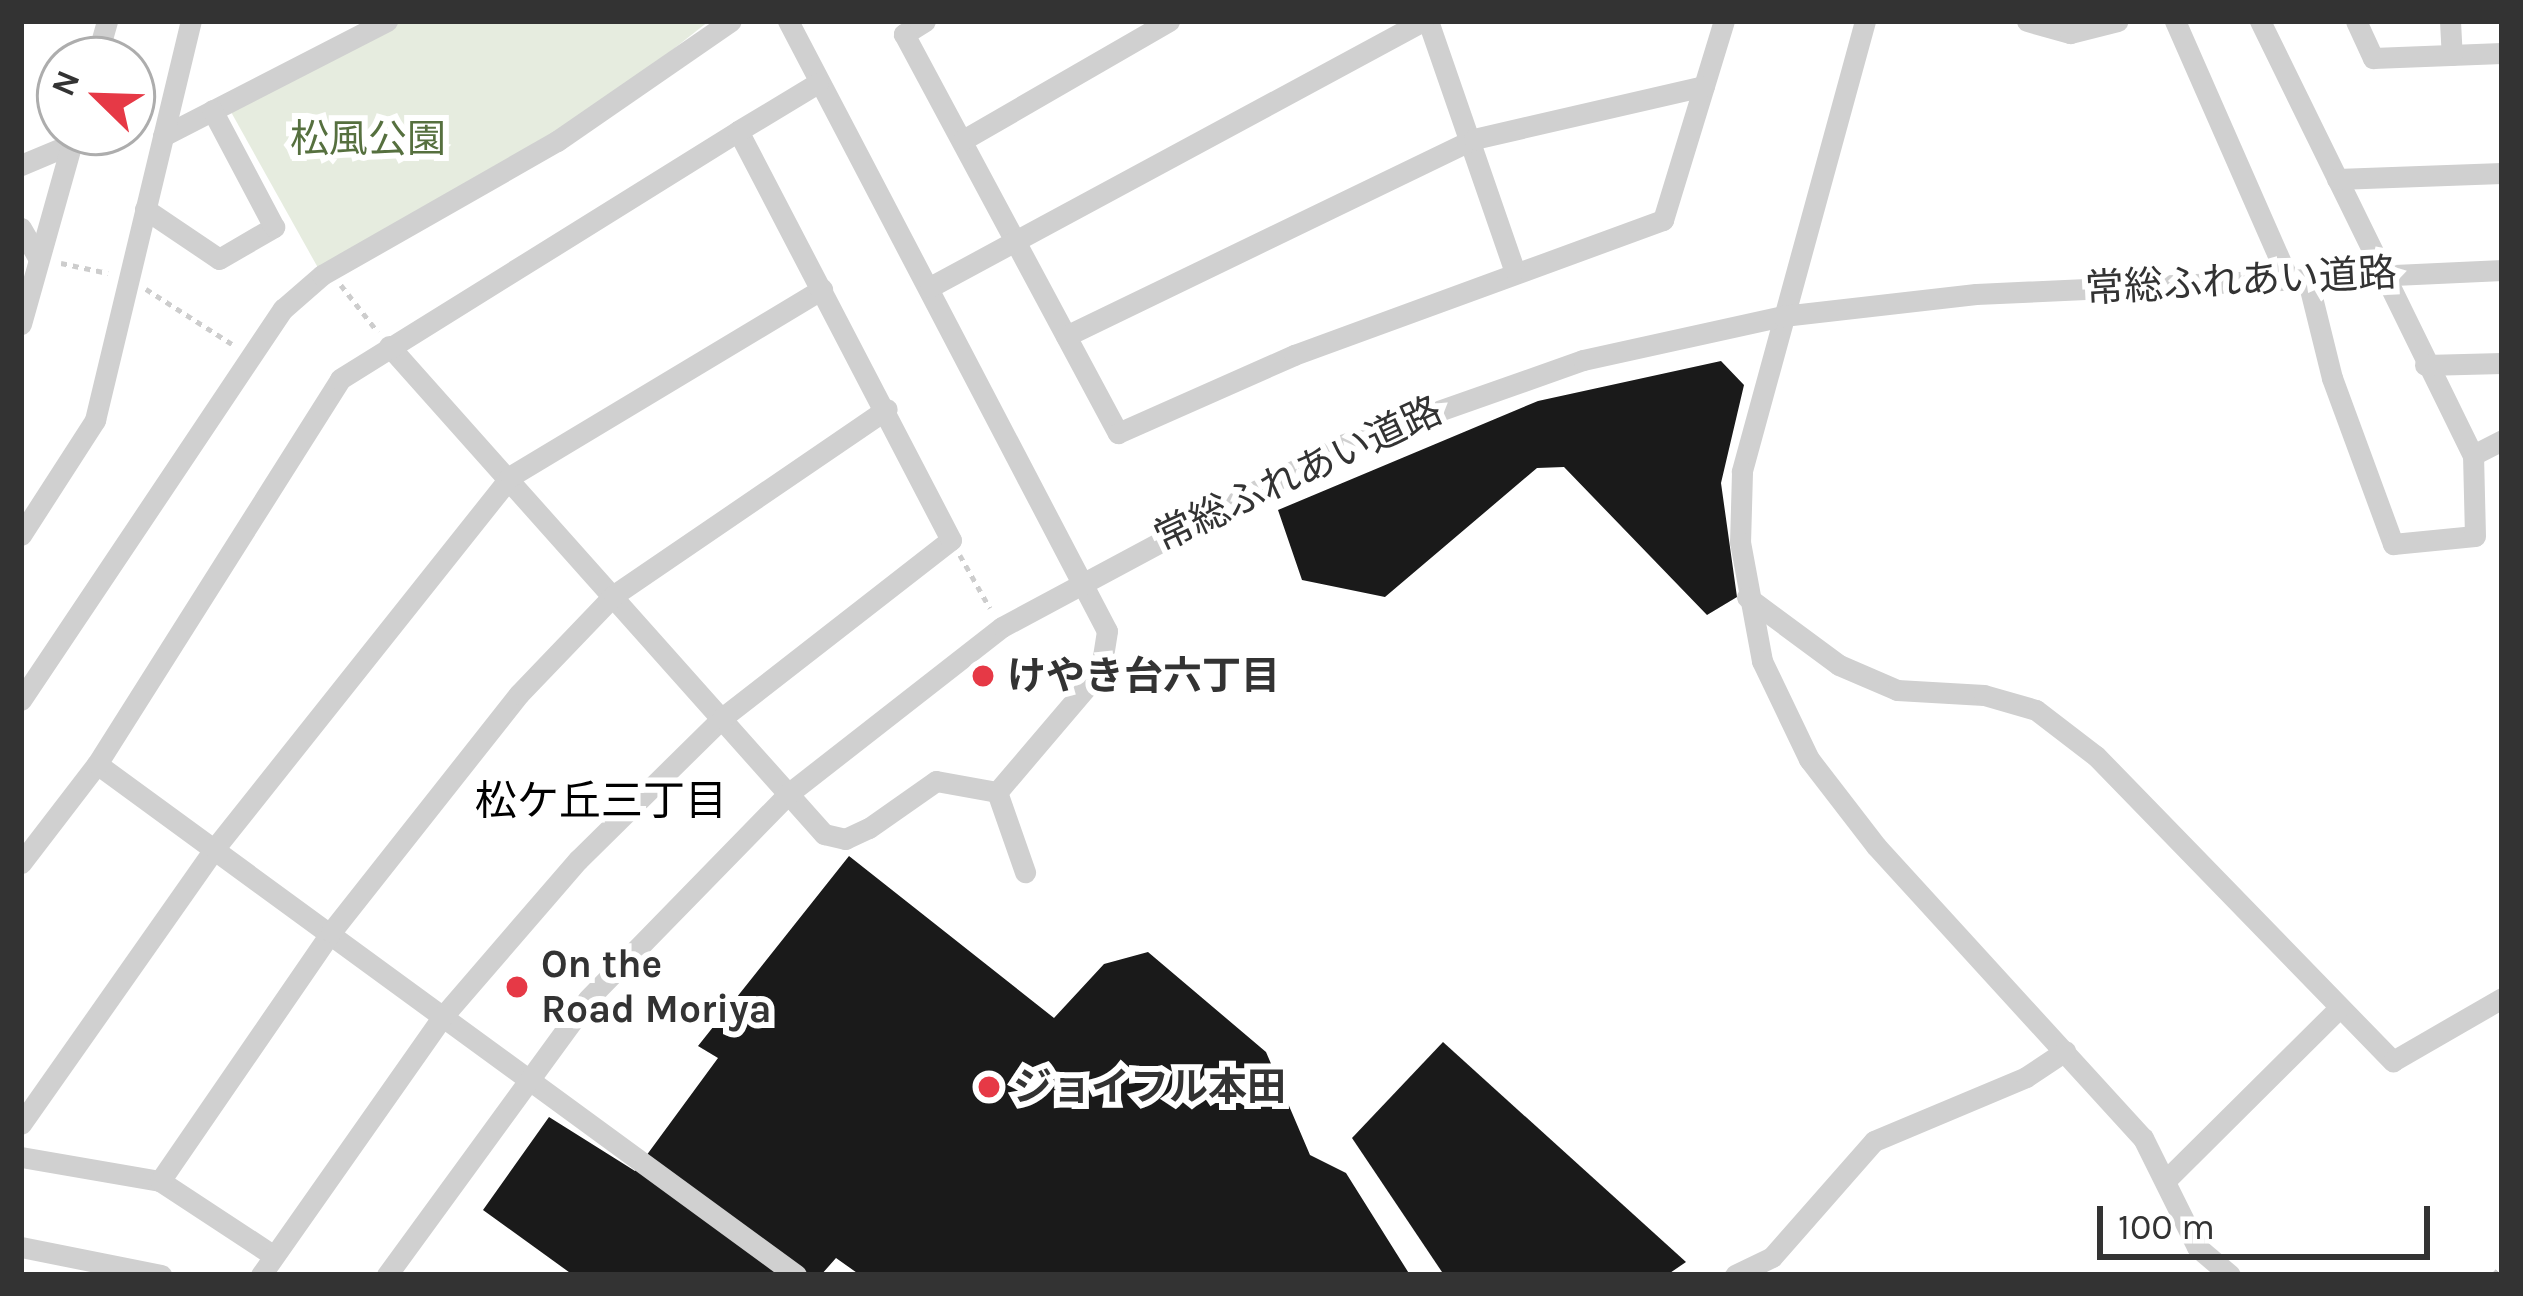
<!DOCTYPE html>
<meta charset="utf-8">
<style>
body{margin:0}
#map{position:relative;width:2523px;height:1296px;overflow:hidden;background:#fff;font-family:Karla,"Noto Sans JP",sans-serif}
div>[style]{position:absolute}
.green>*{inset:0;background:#e6ecdf}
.building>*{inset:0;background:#1a1a1a}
.path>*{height:4.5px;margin-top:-2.25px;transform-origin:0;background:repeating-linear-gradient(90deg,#cdcdcd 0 6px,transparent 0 12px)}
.minor>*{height:21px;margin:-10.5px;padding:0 10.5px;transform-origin:10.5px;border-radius:10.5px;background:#d0d0d0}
.dots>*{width:33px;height:33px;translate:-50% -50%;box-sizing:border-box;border:6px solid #fff;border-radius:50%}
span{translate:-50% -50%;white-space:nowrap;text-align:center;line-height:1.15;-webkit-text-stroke:12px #fff;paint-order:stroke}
.park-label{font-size:39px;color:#56703f}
.street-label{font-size:39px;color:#333}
.poi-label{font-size:39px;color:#333;font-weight:700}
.left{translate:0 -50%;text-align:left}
.neighbourhood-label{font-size:42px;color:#000}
.frame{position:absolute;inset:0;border:24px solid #333;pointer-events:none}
.north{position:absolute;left:36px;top:36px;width:120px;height:120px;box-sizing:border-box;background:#fff;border:3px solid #adadad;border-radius:50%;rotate:293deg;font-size:33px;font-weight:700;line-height:48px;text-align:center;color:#333}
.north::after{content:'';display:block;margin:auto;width:42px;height:54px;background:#e63946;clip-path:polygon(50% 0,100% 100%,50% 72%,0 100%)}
.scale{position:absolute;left:2097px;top:1206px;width:333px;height:54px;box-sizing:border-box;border:6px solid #333;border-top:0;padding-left:15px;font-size:36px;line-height:42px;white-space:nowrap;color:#333;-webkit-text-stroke:9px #fff;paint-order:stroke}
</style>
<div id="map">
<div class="green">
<div style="clip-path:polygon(387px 21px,709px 21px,557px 141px,322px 275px,226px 103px)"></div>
</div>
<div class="building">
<div style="clip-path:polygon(1721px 361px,1744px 385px,1721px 483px,1737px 597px,1707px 615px,1564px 467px,1537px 468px,1385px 597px,1302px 580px,1278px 510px,1538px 401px)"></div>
<div style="clip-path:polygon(849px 856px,1054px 1018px,1104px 964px,1148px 952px,1266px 1052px,1310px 1155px,1346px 1173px,1410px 1275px,860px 1275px,836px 1258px,821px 1275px,573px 1275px,483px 1210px,549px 1117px,635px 1171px,718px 1058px,698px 1046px)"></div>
<div style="clip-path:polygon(1443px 1042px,1686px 1262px,1667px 1275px,1444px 1275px,1352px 1138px)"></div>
</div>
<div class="path">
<div style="left:61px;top:263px;width:48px;rotate:12deg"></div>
<div style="left:341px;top:285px;width:60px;rotate:51.8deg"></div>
<div style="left:146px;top:289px;width:102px;rotate:32.6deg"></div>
<div style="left:960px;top:555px;width:61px;rotate:60.5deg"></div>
<div style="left:2493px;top:1275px;width:13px;rotate:-45deg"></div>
</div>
<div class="minor">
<div style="left:788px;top:21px;width:688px;rotate:62.39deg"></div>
<div style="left:1107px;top:631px;width:39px;rotate:99deg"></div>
<div style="left:1101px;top:670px;width:160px;rotate:130.4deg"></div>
<div style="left:997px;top:792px;width:85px;rotate:70.7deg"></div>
<div style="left:925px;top:21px;width:25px;rotate:148deg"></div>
<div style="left:904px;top:34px;width:453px;rotate:61.8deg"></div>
<div style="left:1118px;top:433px;width:193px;rotate:-23.9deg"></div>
<div style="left:1294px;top:355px;width:393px;rotate:-20.1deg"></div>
<div style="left:1663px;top:220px;width:208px;rotate:-73deg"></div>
<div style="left:1428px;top:21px;width:263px;rotate:70.9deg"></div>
<div style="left:1865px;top:21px;width:467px;rotate:105.3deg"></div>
<div style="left:1742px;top:472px;width:70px;rotate:91.6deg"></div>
<div style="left:1740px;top:542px;width:121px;rotate:79.5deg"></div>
<div style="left:1762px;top:661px;width:109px;rotate:64.4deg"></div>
<div style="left:1809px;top:759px;width:110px;rotate:52.4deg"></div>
<div style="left:1876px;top:846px;width:396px;rotate:47.6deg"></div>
<div style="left:2143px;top:1138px;width:122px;rotate:63.6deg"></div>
<div style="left:2197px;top:1247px;width:43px;rotate:40.3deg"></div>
<div style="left:2027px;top:21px;width:45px;rotate:15.6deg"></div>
<div style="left:2070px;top:33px;width:49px;rotate:-14deg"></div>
<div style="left:2175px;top:21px;width:281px;rotate:66.3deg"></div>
<div style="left:2260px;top:21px;width:483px;rotate:63.9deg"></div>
<div style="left:2473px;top:455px;width:33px;rotate:-27deg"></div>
<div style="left:2356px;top:21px;width:41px;rotate:65.3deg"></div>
<div style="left:2373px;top:58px;width:129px;rotate:-2.2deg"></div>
<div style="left:2450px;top:21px;width:34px;rotate:87deg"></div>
<div style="left:96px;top:60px;width:41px;rotate:-74.2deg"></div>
<div style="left:163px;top:136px;width:252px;rotate:-27.2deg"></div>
<div style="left:963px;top:140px;width:238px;rotate:-30deg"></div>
<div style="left:21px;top:165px;width:54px;rotate:-22.8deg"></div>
<div style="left:2337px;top:179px;width:165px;rotate:-2.1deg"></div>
<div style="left:145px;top:209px;width:89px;rotate:34deg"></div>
<div style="left:219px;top:259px;width:64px;rotate:-30.2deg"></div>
<div style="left:274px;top:227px;width:132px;rotate:-117.9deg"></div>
<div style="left:21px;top:228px;width:34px;rotate:60deg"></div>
<div style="left:2307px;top:277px;width:104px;rotate:76.1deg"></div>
<div style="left:2332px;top:378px;width:177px;rotate:69.8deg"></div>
<div style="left:2393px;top:544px;width:82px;rotate:-5.6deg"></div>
<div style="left:2475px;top:536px;width:81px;rotate:-91.4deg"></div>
<div style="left:930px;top:287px;width:560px;rotate:-28.35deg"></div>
<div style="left:21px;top:324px;width:199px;rotate:-74.3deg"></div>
<div style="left:1066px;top:336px;width:453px;rotate:-25.8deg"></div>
<div style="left:1474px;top:139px;width:236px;rotate:-13deg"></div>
<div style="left:389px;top:346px;width:654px;rotate:48.29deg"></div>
<div style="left:824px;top:834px;width:22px;rotate:13deg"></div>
<div style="left:845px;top:839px;width:26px;rotate:-25deg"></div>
<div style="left:869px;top:828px;width:82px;rotate:-35deg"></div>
<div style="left:936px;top:781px;width:62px;rotate:10.2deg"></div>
<div style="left:2425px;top:365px;width:77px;rotate:-1.5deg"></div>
<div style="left:21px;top:535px;width:137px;rotate:-57.2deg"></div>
<div style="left:95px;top:420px;width:410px;rotate:-76.5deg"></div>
<div style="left:1747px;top:597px;width:114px;rotate:36.5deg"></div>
<div style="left:1839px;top:665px;width:63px;rotate:23.3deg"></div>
<div style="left:1897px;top:690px;width:87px;rotate:3.3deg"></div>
<div style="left:1984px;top:695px;width:54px;rotate:16.1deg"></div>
<div style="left:2036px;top:710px;width:76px;rotate:37.5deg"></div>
<div style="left:2096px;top:756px;width:426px;rotate:45.8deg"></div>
<div style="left:2393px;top:1061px;width:126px;rotate:-30deg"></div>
<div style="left:21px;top:700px;width:471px;rotate:-56.2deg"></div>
<div style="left:283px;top:309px;width:52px;rotate:-41.1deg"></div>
<div style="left:322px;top:275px;width:271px;rotate:-29.7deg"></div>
<div style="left:557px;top:141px;width:211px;rotate:-34.6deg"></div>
<div style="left:97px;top:764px;width:866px;rotate:36.17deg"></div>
<div style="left:21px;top:863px;width:125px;rotate:-52.5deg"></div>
<div style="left:97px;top:764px;width:455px;rotate:-57.7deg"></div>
<div style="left:340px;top:379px;width:469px;rotate:-31.9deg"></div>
<div style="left:21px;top:1124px;width:337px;rotate:-54.9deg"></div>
<div style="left:215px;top:848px;width:475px;rotate:-51.5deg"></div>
<div style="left:511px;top:476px;width:363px;rotate:-31deg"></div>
<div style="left:21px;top:1157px;width:141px;rotate:9.8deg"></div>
<div style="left:160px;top:1181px;width:136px;rotate:33.3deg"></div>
<div style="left:2170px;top:1176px;width:234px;rotate:-44.8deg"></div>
<div style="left:160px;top:1181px;width:302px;rotate:-55.5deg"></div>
<div style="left:331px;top:932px;width:303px;rotate:-51.7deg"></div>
<div style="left:519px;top:694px;width:137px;rotate:-46.2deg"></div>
<div style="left:614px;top:595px;width:330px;rotate:-34.3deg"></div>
<div style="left:21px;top:1247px;width:143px;rotate:11.3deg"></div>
<div style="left:261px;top:1275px;width:318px;rotate:-54.9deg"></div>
<div style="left:444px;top:1015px;width:205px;rotate:-49.2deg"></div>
<div style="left:578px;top:860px;width:202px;rotate:-44.6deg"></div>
<div style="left:722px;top:718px;width:290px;rotate:-37.9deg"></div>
<div style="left:951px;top:540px;width:461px;rotate:-117.5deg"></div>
<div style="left:738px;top:131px;width:93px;rotate:-31deg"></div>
<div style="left:387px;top:1275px;width:341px;rotate:-53.9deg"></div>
<div style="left:588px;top:999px;width:286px;rotate:-45.7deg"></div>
<div style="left:788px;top:794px;width:271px;rotate:-38deg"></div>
<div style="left:1002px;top:627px;width:383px;rotate:-28.2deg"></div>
<div style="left:1339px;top:446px;width:259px;rotate:-19.4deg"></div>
<div style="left:1583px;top:360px;width:205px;rotate:-12.4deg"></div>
<div style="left:1783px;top:316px;width:194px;rotate:-6.5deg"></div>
<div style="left:1976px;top:294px;width:527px;rotate:-2.61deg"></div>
<div style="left:1735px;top:1275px;width:41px;rotate:-25.9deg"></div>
<div style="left:1772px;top:1257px;width:154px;rotate:-48.7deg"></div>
<div style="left:1874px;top:1141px;width:165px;rotate:-22.8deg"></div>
<div style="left:2026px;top:1077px;width:47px;rotate:-33.7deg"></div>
</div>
<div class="dots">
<div style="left:983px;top:676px;background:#e63946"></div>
<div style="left:517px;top:987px;background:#e63946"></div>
<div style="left:989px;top:1087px;background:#e63946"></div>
</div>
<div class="park-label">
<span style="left:368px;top:139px">松風公園</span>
</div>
<div class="street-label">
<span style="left:2241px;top:281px;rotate:-3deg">常総ふれあい道路</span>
<span style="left:1298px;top:474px;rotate:-25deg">常総ふれあい道路</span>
</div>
<div class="poi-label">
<span class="left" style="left:1007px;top:676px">けやき台六丁目</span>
<span class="left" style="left:541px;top:987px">On the<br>Road Moriya</span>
<span class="left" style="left:1013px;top:1087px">ジョイフル本田</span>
</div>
<div class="neighbourhood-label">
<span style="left:601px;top:801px">松ケ丘三丁目</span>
</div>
<div class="frame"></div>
<div class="north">N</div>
<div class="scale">100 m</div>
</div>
